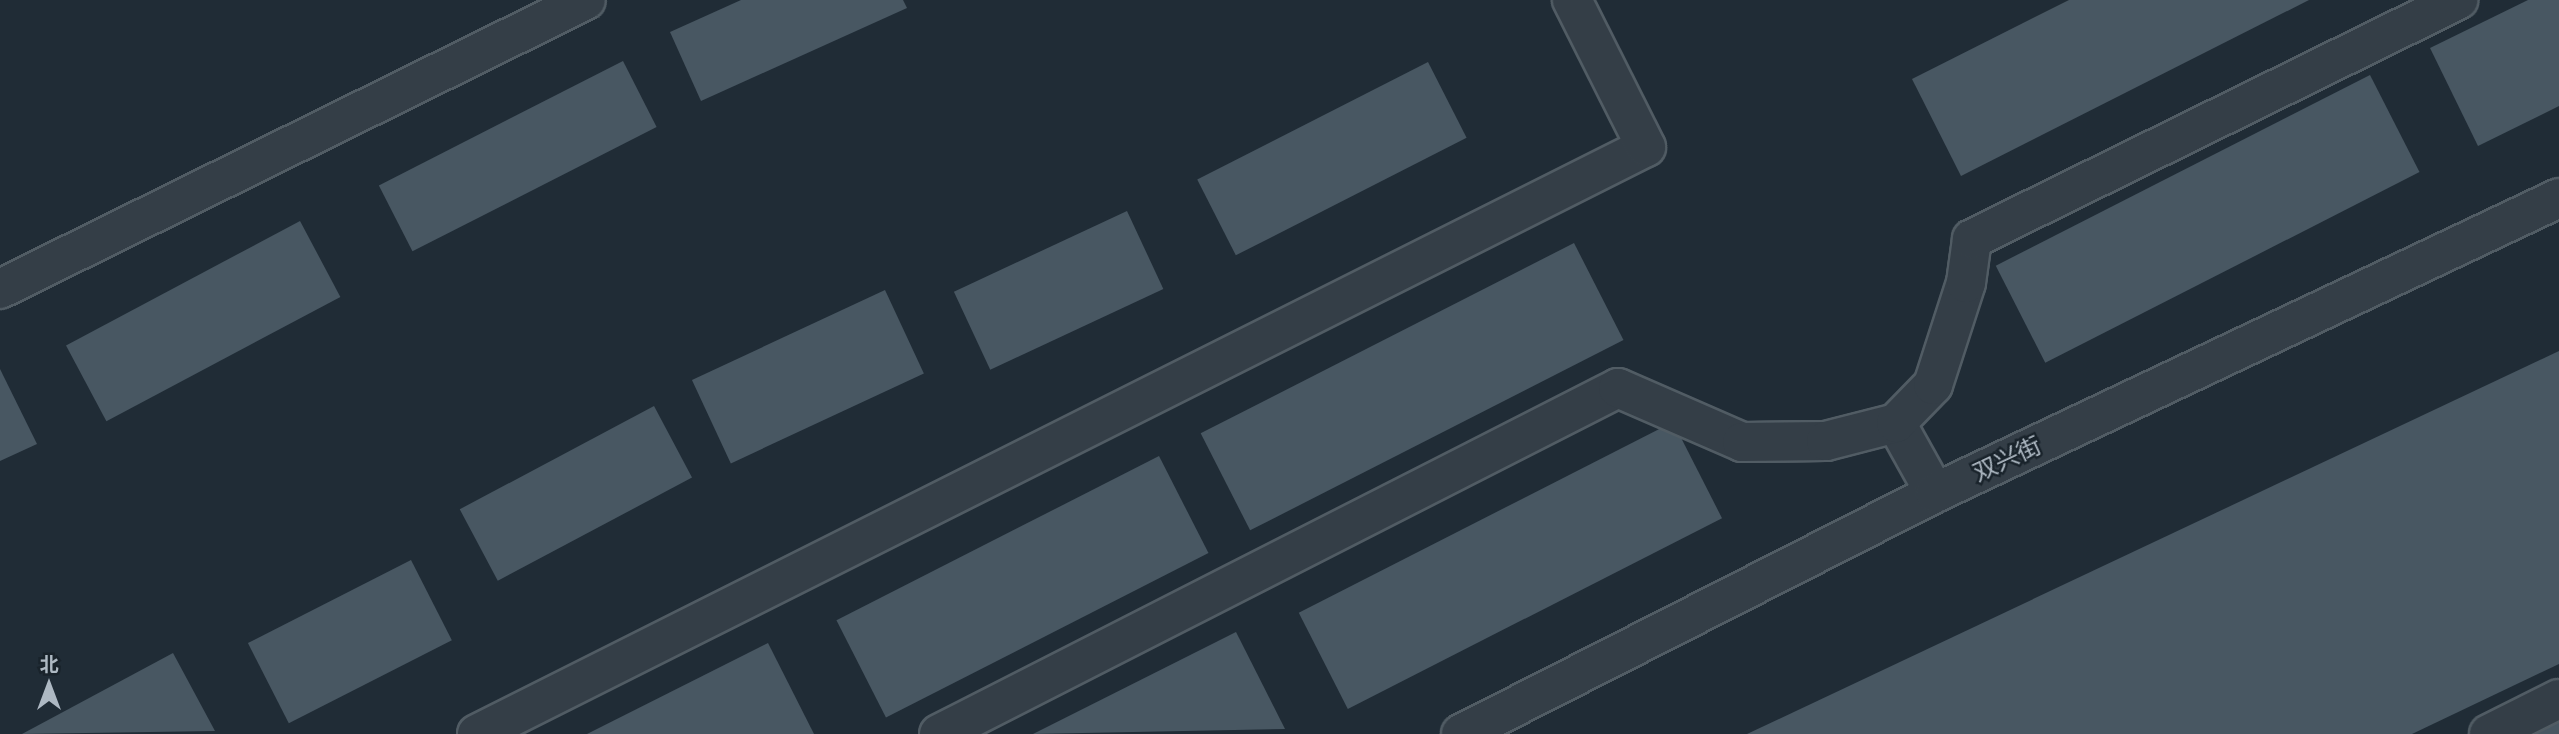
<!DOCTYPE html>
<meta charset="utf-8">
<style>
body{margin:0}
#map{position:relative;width:2559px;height:734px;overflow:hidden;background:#202c36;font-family:Mulish,"Noto Sans SC",sans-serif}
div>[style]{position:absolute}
.building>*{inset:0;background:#485762;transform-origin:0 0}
.roads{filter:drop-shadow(2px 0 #515c64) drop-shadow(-2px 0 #515c64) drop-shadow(0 2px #515c64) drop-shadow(0 -2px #515c64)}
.minor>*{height:38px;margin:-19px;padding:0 19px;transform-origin:19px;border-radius:19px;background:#343e47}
span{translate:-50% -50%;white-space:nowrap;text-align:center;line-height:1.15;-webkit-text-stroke:5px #19232b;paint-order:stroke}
.street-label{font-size:24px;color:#aeb9c3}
.north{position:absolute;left:14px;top:650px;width:70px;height:70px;-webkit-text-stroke:5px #19232b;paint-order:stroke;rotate:0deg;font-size:19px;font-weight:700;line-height:28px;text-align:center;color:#aeb9c3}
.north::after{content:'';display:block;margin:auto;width:24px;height:32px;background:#aeb9c3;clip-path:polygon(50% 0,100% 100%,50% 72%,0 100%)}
</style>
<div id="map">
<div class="building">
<div style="clip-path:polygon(741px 0,903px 0,907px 8px,701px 101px,670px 32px)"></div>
<div style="clip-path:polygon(2069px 0,2309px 0,1961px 176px,1912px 79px)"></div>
<div style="clip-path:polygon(2528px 0,2559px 0,2559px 106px,2478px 146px,2430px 48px)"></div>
<div style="left:623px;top:61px;width:74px;height:274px;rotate:63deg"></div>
<div style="left:1428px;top:62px;width:85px;height:259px;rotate:63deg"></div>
<div style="left:2370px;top:75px;width:109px;height:420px;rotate:63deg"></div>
<div style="left:1127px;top:211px;width:86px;height:191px;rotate:65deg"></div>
<div style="left:300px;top:221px;width:86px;height:265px;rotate:62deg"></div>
<div style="left:1574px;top:243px;width:109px;height:419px;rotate:63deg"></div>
<div style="left:885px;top:290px;width:92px;height:213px;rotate:65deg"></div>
<div style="clip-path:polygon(2559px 351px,2559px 664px,2412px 734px,1747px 734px)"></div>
<div style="clip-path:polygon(0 369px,37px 444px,0 461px)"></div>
<div style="left:654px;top:406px;width:81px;height:220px;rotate:62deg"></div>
<div style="left:1673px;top:422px;width:108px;height:420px;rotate:63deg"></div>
<div style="left:1159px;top:456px;width:109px;height:362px;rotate:63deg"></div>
<div style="left:411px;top:560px;width:90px;height:183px;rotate:63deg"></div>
<div style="clip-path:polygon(1236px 632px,1285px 729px,1033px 734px)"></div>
<div style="clip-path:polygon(768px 643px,814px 734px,587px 734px)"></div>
<div style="clip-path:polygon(173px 653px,215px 731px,22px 734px)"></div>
<div style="clip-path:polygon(2559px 720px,2559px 734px,2530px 734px)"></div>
</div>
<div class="roads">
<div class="minor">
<div style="left:0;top:289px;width:653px;rotate:-26.25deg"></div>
<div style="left:1896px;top:423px;width:80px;rotate:60.9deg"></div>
<div style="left:477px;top:734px;width:1308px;rotate:-26.66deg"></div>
<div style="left:1646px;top:147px;width:165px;rotate:-116.7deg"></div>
<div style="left:939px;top:734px;width:762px;rotate:-27deg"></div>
<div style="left:1618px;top:388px;width:135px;rotate:23.5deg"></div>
<div style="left:1742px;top:442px;width:84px;rotate:-0.7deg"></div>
<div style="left:1826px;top:441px;width:72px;rotate:-14.4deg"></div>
<div style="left:1896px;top:423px;width:53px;rotate:-45.8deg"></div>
<div style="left:1933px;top:385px;width:107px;rotate:-72.1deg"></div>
<div style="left:1966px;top:283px;width:44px;rotate:-82.2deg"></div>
<div style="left:1972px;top:239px;width:542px;rotate:-26.19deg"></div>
<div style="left:1461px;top:734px;width:532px;rotate:-26.95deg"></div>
<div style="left:1935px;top:493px;width:690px;rotate:-25.3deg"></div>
<div style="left:2489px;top:734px;width:78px;rotate:-26.6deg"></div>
</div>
</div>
<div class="street-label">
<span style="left:2007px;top:459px;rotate:-25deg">双兴街</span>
</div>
<div class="north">北</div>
</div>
